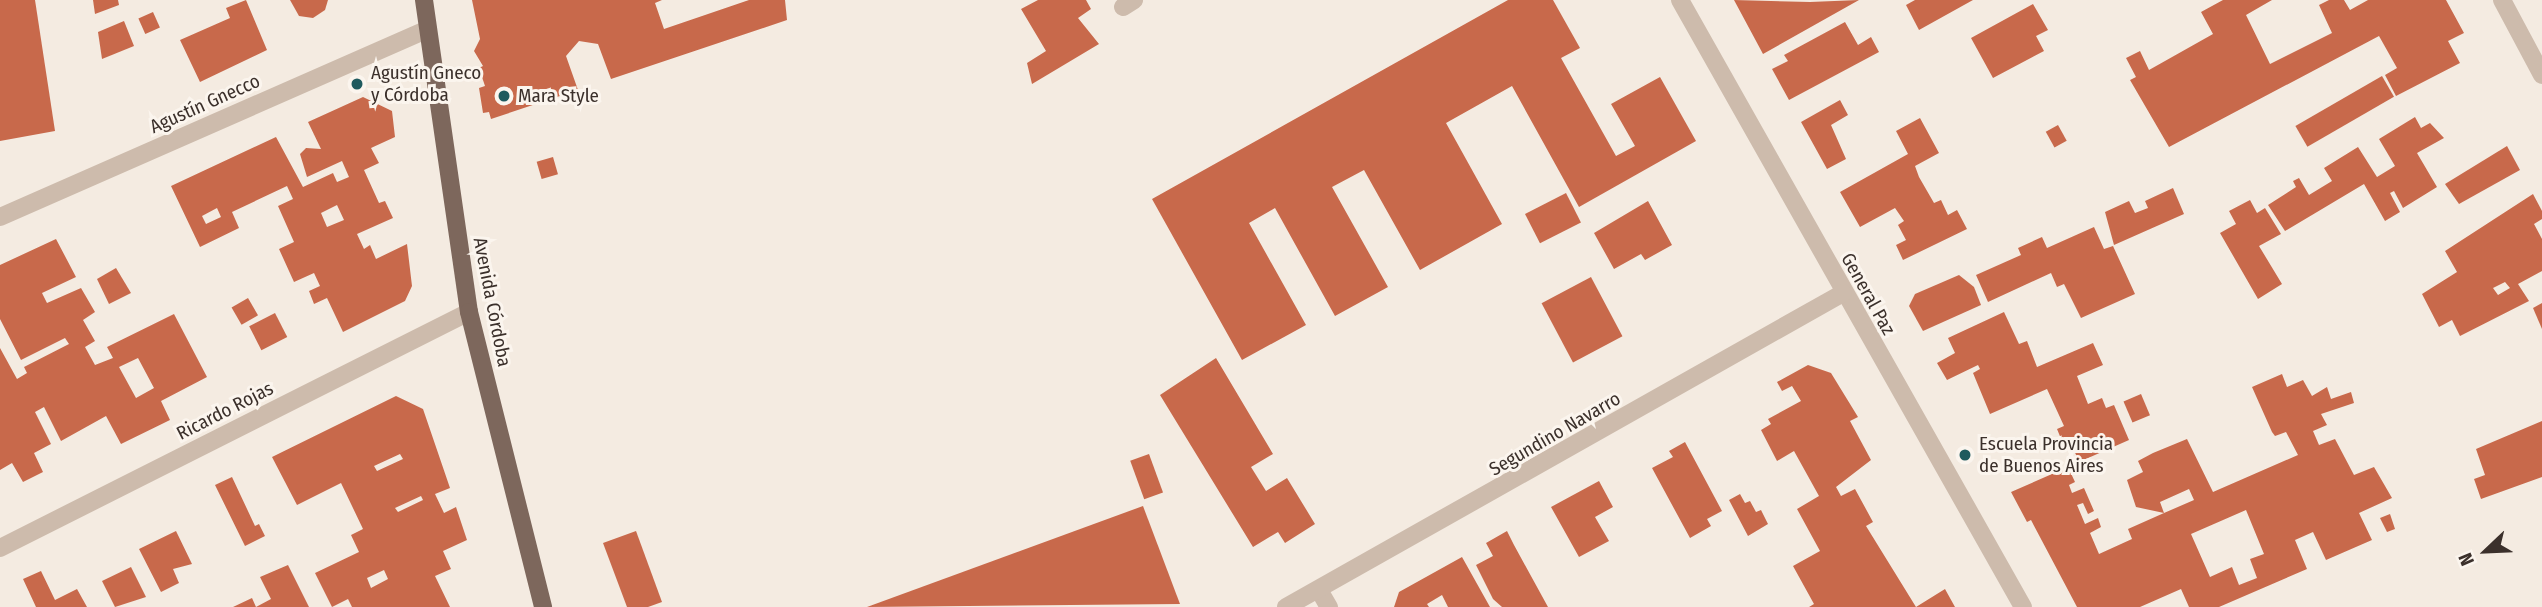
<!DOCTYPE html>
<meta charset="utf-8">
<style>
body{margin:0}
#map{position:relative;width:2542px;height:607px;overflow:hidden;background:#f4ebe1;font-family:"Fira Sans Condensed",sans-serif}
div>[style]{position:absolute}
.building>*{inset:0;background:#c8694b;transform-origin:0 0}
.minor>*{height:18px;margin:-9px;padding:0 9px;transform-origin:9px;border-radius:9px;background:#cdbbac}
.major>*{height:18px;margin:-9px;padding:0 9px;transform-origin:9px;border-radius:9px;background:#7d675c}
.dots>*{width:19px;height:19px;translate:-50% -50%;box-sizing:border-box;border:4px solid #fbf5ee;border-radius:50%}
span{translate:-50% -50%;white-space:nowrap;text-align:center;line-height:1.15;-webkit-text-stroke:6px #fbf5ee;paint-order:stroke}
.poi-label{font-size:19px;color:#3b302b}
.left{translate:0 -50%;text-align:left}
.street-label{font-size:19px;color:#3b302b}
.north{position:absolute;left:2451px;top:516px;width:70px;height:70px;-webkit-text-stroke:5px #fbf5ee;paint-order:stroke;rotate:247deg;font-size:19px;font-weight:700;line-height:28px;text-align:center;color:#3b302b}
.north::after{content:'';display:block;margin:auto;width:24px;height:32px;background:#3b302b;clip-path:polygon(50% 0,100% 100%,50% 72%,0 100%)}
</style>
<div id="map">
<div class="building">
<div style="clip-path:polygon(0 0,35px 0,55px 131px,0 141px)"></div>
<div style="clip-path:polygon(93px 0,118px 0,119px 5px,95px 14px)"></div>
<div style="clip-path:polygon(246px 0,267px 50px,200px 82px,180px 40px,230px 18px,226px 8px)"></div>
<div style="clip-path:polygon(290px 0,328px 0,325px 10px,313px 18px,299px 16px)"></div>
<div style="clip-path:polygon(472px 0,662px 0,655px 3px,664px 29px,749px 0,785px 0,787px 20px,611px 79px,598px 44px,579px 41px,566px 56px,578px 90px,491px 119px,489px 112px,483px 113px,479px 88px,485px 86px,479px 68px,483px 66px,474px 51px,480px 39px)"></div>
<div style="clip-path:polygon(1038px 0,1086px 0,1091px 9px,1078px 18px,1099px 44px,1032px 84px,1027px 63px,1046px 51px,1021px 9px)"></div>
<div style="clip-path:polygon(1508px 0,1553px 0,1580px 48px,1561px 58px,1616px 156px,1635px 146px,1611px 104px,1660px 77px,1696px 141px,1579px 207px,1512px 86px,1446px 123px,1502px 224px,1420px 270px,1364px 170px,1332px 187px,1388px 287px,1335px 316px,1275px 208px,1249px 223px,1306px 325px,1242px 360px,1152px 199px)"></div>
<div style="clip-path:polygon(1734px 0,1810px 2px,1859px 0,1763px 54px)"></div>
<div style="clip-path:polygon(1915px 0,1973px 0,1919px 30px,1906px 5px)"></div>
<div style="clip-path:polygon(2223px 0,2272px 0,2246px 15px,2270px 64px,2332px 33px,2319px 5px,2329px 0,2344px 0,2350px 10px,2368px 0,2446px 0,2464px 33px,2448px 41px,2460px 63px,2396px 96px,2385px 75px,2397px 68px,2379px 36px,2169px 147px,2130px 80px,2136px 77px,2126px 58px,2140px 51px,2149px 70px,2213px 34px,2201px 12px)"></div>
<div style="clip-path:polygon(2033px 4px,2048px 30px,2036px 36px,2044px 51px,1993px 78px,1971px 38px)"></div>
<div style="left:153px;top:12px;width:17px;height:16px;rotate:66deg"></div>
<div style="clip-path:polygon(124px 21px,134px 46px,102px 59px,98px 32px)"></div>
<div style="clip-path:polygon(1845px 22px,1858px 45px,1871px 37px,1879px 52px,1789px 100px,1772px 69px,1788px 61px,1784px 55px)"></div>
<div style="left:2382px;top:76px;width:24px;height:100px;rotate:60deg"></div>
<div style="clip-path:polygon(evenodd,363px 97px,392px 111px,395px 137px,371px 148px,379px 163px,364px 170px,379px 203px,385px 201px,393px 218px,357px 234px,364px 249px,370px 245px,376px 259px,407px 244px,412px 286px,405px 301px,343px 332px,327px 298px,314px 304px,309px 291px,320px 286px,314px 273px,294px 282px,279px 249px,294px 242px,278px 206px,293px 199px,287px 186px,232px 212px,239px 228px,200px 247px,171px 186px,276px 137px,303px 187px,333px 173px,337px 182px,349px 177px,342px 161px,307px 177px,300px 154px,306px 148px,321px 149px,308px 122px,363px 97px,337px 205px,344px 220px,327px 227px,321px 213px,337px 205px,363px 97px,217px 208px,221px 217px,206px 224px,202px 216px,217px 208px)"></div>
<div style="clip-path:polygon(1840px 100px,1848px 115px,1831px 125px,1846px 159px,1827px 169px,1801px 122px)"></div>
<div style="clip-path:polygon(2415px 117px,2421px 128px,2430px 123px,2444px 138px,2417px 153px,2437px 187px,2403px 208px,2394px 191px,2390px 193px,2400px 212px,2385px 221px,2364px 184px,2285px 231px,2268px 205px,2296px 187px,2293px 181px,2299px 178px,2309px 195px,2332px 181px,2324px 168px,2358px 147px,2377px 177px,2395px 166px,2379px 139px)"></div>
<div style="clip-path:polygon(1920px 118px,1939px 153px,1915px 166px,1919px 177px,1934px 203px,1941px 200px,1948px 215px,1957px 210px,1967px 229px,1903px 260px,1896px 245px,1906px 240px,1898px 225px,1904px 221px,1895px 208px,1860px 227px,1840px 192px,1908px 154px,1896px 131px)"></div>
<div style="left:2058px;top:125px;width:18px;height:14px;rotate:61deg"></div>
<div style="clip-path:polygon(2507px 146px,2520px 170px,2459px 204px,2445px 184px)"></div>
<div style="left:553px;top:157px;width:18px;height:17px;rotate:74deg"></div>
<div style="clip-path:polygon(2173px 188px,2184px 214px,2114px 245px,2105px 212px,2129px 201px,2135px 213px,2148px 208px,2145px 201px)"></div>
<div style="left:1566px;top:193px;width:33px;height:46px;rotate:63deg"></div>
<div style="clip-path:polygon(evenodd,2533px 194px,2542px 211px,2542px 219px,2534px 224px,2542px 239px,2542px 271px,2518px 284px,2529px 301px,2460px 336px,2452px 320px,2439px 327px,2422px 294px,2457px 272px,2445px 251px,2533px 194px,2505px 282px,2510px 288px,2498px 295px,2493px 288px,2505px 282px)"></div>
<div style="clip-path:polygon(2250px 200px,2257px 213px,2265px 208px,2281px 234px,2259px 246px,2282px 284px,2258px 299px,2220px 233px,2236px 224px,2229px 211px)"></div>
<div style="clip-path:polygon(1648px 201px,1672px 245px,1645px 260px,1641px 254px,1614px 269px,1594px 233px)"></div>
<div style="clip-path:polygon(2094px 227px,2104px 249px,2113px 246px,2135px 294px,2081px 318px,2064px 284px,2057px 287px,2051px 273px,1988px 302px,1976px 275px,2021px 255px,2018px 248px,2042px 237px,2047px 248px)"></div>
<div style="clip-path:polygon(evenodd,56px 239px,76px 277px,42px 293px,47px 303px,81px 288px,95px 312px,83px 320px,95px 341px,85px 347px,95px 365px,113px 358px,107px 347px,174px 314px,207px 377px,161px 401px,170px 420px,121px 444px,106px 416px,61px 441px,44px 407px,35px 412px,51px 444px,34px 453px,43px 472px,23px 482px,12px 463px,0 470px,0 348px,17px 379px,27px 373px,24px 367px,69px 344px,65px 338px,21px 360px,0 319px,0 265px,56px 239px,138px 358px,154px 388px,136px 398px,119px 367px,138px 358px)"></div>
<div style="clip-path:polygon(116px 268px,131px 293px,109px 304px,97px 279px)"></div>
<div style="clip-path:polygon(1959px 275px,1974px 287px,1981px 305px,1923px 331px,1909px 306px,1915px 294px)"></div>
<div style="left:1591px;top:277px;width:67px;height:56px;rotate:62deg"></div>
<div style="left:248px;top:298px;width:20px;height:19px;rotate:60deg"></div>
<div style="clip-path:polygon(2542px 303px,2542px 329px,2533px 308px)"></div>
<div style="clip-path:polygon(2004px 312px,2019px 344px,2027px 341px,2037px 367px,2093px 343px,2103px 365px,2077px 376px,2088px 404px,2102px 398px,2106px 408px,2114px 405px,2129px 440px,2079px 462px,2071px 443px,2064px 446px,2057px 429px,2064px 426px,2047px 389px,1990px 414px,1973px 373px,1980px 369px,1978px 365px,1947px 380px,1937px 363px,1955px 353px,1948px 338px)"></div>
<div style="left:275px;top:313px;width:27px;height:29px;rotate:63deg"></div>
<div style="clip-path:polygon(1216px 358px,1273px 454px,1251px 467px,1266px 491px,1287px 478px,1315px 524px,1285px 543px,1278px 532px,1253px 547px,1160px 395px)"></div>
<div style="clip-path:polygon(1808px 365px,1831px 373px,1858px 417px,1850px 421px,1871px 460px,1836px 487px,1841px 496px,1855px 489px,1873px 522px,1866px 526px,1916px 607px,1945px 589px,1955px 607px,1809px 607px,1814px 604px,1793px 566px,1820px 551px,1797px 509px,1819px 496px,1794px 451px,1777px 461px,1761px 430px,1771px 424px,1768px 419px,1801px 401px,1792px 386px,1782px 391px,1777px 382px)"></div>
<div style="clip-path:polygon(evenodd,2282px 374px,2287px 387px,2303px 380px,2312px 396px,2327px 387px,2331px 399px,2351px 392px,2354px 403px,2321px 414px,2327px 425px,2313px 431px,2319px 445px,2335px 439px,2354px 475px,2374px 467px,2392px 498px,2359px 513px,2372px 540px,2326px 560px,2313px 532px,2295px 540px,2307px 569px,2219px 607px,2189px 607px,2181px 589px,2140px 607px,2077px 607px,2031px 520px,2027px 522px,2011px 492px,2068px 467px,2075px 482px,2069px 485px,2072px 493px,2084px 488px,2094px 511px,2088px 514px,2083px 503px,2077px 505px,2085px 524px,2098px 518px,2101px 527px,2090px 533px,2099px 554px,2132px 539px,2128px 529px,2164px 513px,2136px 507px,2127px 480px,2143px 472px,2138px 461px,2153px 453px,2187px 439px,2213px 492px,2298px 455px,2286px 432px,2275px 436px,2272px 432px,2252px 387px,2282px 374px,2189px 489px,2194px 500px,2164px 513px,2160px 502px,2189px 489px,2282px 374px,2246px 510px,2264px 554px,2250px 559px,2257px 578px,2239px 585px,2232px 567px,2210px 577px,2191px 534px,2246px 510px)"></div>
<div style="left:2141px;top:394px;width:23px;height:19px;rotate:67deg"></div>
<div style="clip-path:polygon(evenodd,396px 396px,423px 409px,450px 488px,435px 494px,444px 513px,456px 507px,467px 540px,443px 551px,451px 569px,435px 576px,450px 607px,352px 607px,348px 599px,332px 607px,315px 573px,359px 552px,351px 535px,363px 529px,341px 483px,297px 505px,272px 457px,396px 396px,400px 454px,403px 459px,377px 471px,374px 466px,400px 454px,396px 396px,421px 496px,423px 500px,398px 512px,395px 508px,421px 496px,396px 396px,384px 570px,388px 579px,371px 588px,367px 578px,384px 570px)"></div>
<div style="clip-path:polygon(2542px 421px,2542px 477px,2481px 499px,2474px 479px,2485px 475px,2476px 449px)"></div>
<div style="clip-path:polygon(1685px 442px,1722px 511px,1707px 519px,1711px 526px,1690px 538px,1652px 468px,1673px 457px,1669px 451px)"></div>
<div style="left:1149px;top:454px;width:41px;height:20px;rotate:70deg"></div>
<div style="clip-path:polygon(232px 477px,255px 526px,259px 524px,265px 536px,245px 546px,215px 485px)"></div>
<div style="clip-path:polygon(1599px 481px,1613px 507px,1595px 517px,1609px 541px,1579px 557px,1551px 507px)"></div>
<div style="clip-path:polygon(1740px 494px,1745px 503px,1750px 501px,1756px 512px,1761px 510px,1768px 524px,1748px 536px,1729px 500px)"></div>
<div style="clip-path:polygon(1143px 506px,1180px 604px,867px 607px)"></div>
<div style="clip-path:polygon(2390px 514px,2395px 529px,2387px 532px,2380px 518px)"></div>
<div style="clip-path:polygon(176px 531px,192px 564px,173px 569px,179px 583px,161px 592px,139px 549px)"></div>
<div style="clip-path:polygon(636px 531px,662px 602px,648px 607px,627px 607px,603px 543px)"></div>
<div style="clip-path:polygon(1507px 531px,1514px 545px,1548px 607px,1502px 607px,1493px 599px,1476px 565px,1493px 556px,1486px 543px)"></div>
<div style="clip-path:polygon(1462px 557px,1490px 607px,1448px 607px,1442px 595px,1427px 604px,1429px 607px,1394px 607px,1399px 592px)"></div>
<div style="clip-path:polygon(288px 565px,309px 607px,233px 607px,252px 598px,256px 607px,271px 599px,260px 577px)"></div>
<div style="clip-path:polygon(131px 567px,146px 597px,115px 607px,102px 581px)"></div>
<div style="clip-path:polygon(41px 571px,55px 600px,77px 589px,87px 607px,36px 607px,23px 579px)"></div>
</div>
<div class="minor">
<div style="left:1680px;top:0;width:697px;rotate:60.53deg"></div>
<div style="left:2502px;top:0;width:85px;rotate:61.9deg"></div>
<div style="left:1123px;top:7px;width:13px;rotate:-32deg"></div>
<div style="left:0;top:217px;width:467px;rotate:-23.7deg"></div>
<div style="left:0;top:548px;width:525px;rotate:-26.71deg"></div>
<div style="left:1319px;top:590px;width:20px;rotate:60deg"></div>
<div style="left:1286px;top:607px;width:639px;rotate:-29.41deg"></div>
</div>
<div class="major">
<div style="left:424px;top:0;width:315px;rotate:81.8deg"></div>
<div style="left:469px;top:312px;width:304px;rotate:75.9deg"></div>
</div>
<div class="dots">
<div style="left:357px;top:84px;background:#1f5a5e"></div>
<div style="left:504px;top:96px;background:#1f5a5e"></div>
<div style="left:1965px;top:455px;background:#1f5a5e"></div>
</div>
<div class="poi-label">
<span class="left" style="left:371px;top:84px">Agustín Gneco<br>y Córdoba</span>
<span class="left" style="left:518px;top:96px">Mara Style</span>
<span class="left" style="left:1979px;top:455px">Escuela Provincia<br>de Buenos Aires</span>
</div>
<div class="street-label">
<span style="left:205px;top:104px;rotate:-24deg">Agustín Gnecco</span>
<span style="left:1868px;top:294px;rotate:61deg">General Paz</span>
<span style="left:492px;top:302px;rotate:79deg">Avenida Córdoba</span>
<span style="left:225px;top:411px;rotate:-27deg">Ricardo Rojas</span>
<span style="left:1555px;top:434px;rotate:-30deg">Segundino Navarro</span>
</div>
<div class="north">N</div>
</div>
